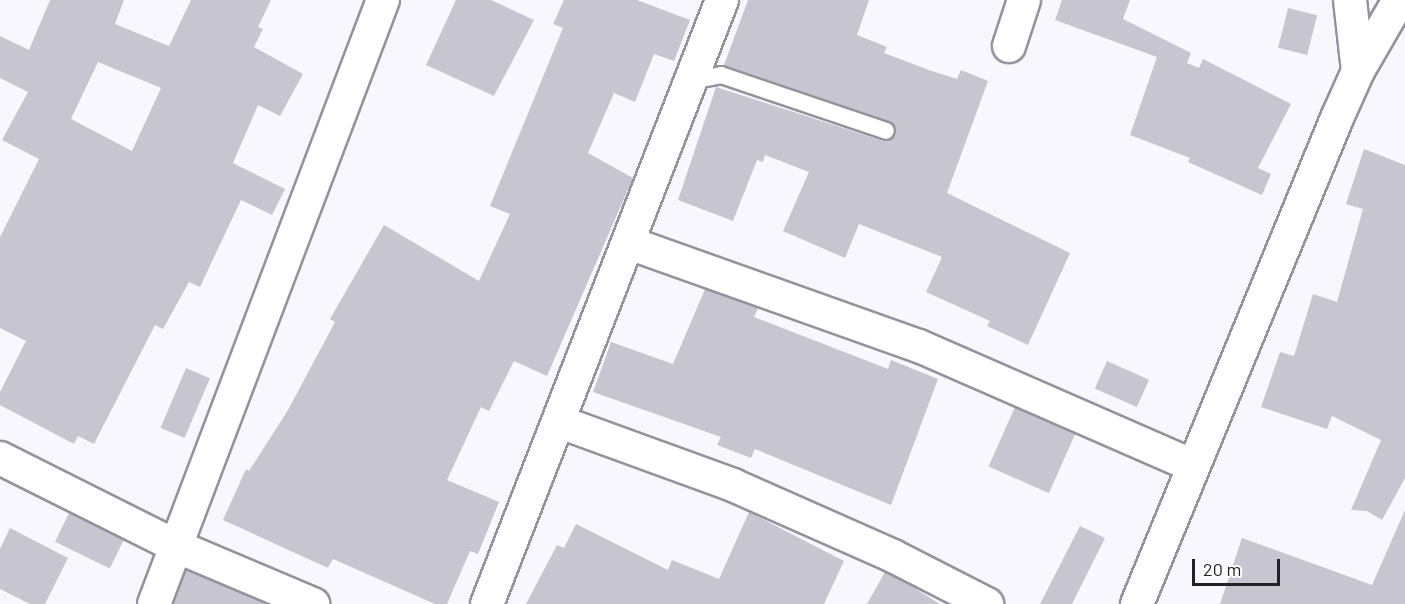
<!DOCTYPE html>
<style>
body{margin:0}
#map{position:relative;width:1405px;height:604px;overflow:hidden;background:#f9f7fe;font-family:Barlow,sans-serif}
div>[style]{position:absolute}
.building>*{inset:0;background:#c7c5d0;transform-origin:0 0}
.roads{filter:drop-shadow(2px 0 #95929d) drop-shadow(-2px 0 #95929d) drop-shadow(0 2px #95929d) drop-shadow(0 -2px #95929d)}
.service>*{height:16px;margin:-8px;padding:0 8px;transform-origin:8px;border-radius:8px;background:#fff}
.minor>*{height:32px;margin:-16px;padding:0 16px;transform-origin:16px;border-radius:16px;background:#fff}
span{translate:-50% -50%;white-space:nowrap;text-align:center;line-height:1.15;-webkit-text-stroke:4.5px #fff;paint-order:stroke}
.scale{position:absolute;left:1192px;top:559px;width:88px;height:27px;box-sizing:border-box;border:3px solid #222126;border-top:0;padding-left:8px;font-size:18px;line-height:21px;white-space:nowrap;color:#222126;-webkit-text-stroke:4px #fff;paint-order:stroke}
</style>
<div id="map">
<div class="building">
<div style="clip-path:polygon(evenodd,50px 0,124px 0,115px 24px,169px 46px,191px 0,271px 0,258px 27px,263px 29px,254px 47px,303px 74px,280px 116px,258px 105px,233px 163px,285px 189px,272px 215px,241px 200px,200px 287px,189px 282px,163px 329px,155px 325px,94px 444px,78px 436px,74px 444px,0 405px,0 392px,26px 341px,0 328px,0 237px,39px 159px,2px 140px,28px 92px,0 78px,0 36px,29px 50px,50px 0,98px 62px,161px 88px,132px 151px,71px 119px,98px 62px)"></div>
<div style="clip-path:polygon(456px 0,491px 0,534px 20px,494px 96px,426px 65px)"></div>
<div style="clip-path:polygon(564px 0,637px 0,690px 20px,674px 61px,654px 54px,635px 102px,614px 93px,588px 153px,633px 178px,547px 376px,514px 361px,489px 411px,481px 407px,447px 480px,499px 502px,478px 554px,470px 551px,447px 604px,435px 604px,333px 559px,328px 568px,223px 520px,246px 469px,249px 471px,288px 410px,335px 322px,330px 319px,384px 225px,479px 281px,510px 214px,490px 206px,563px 28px,553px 24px)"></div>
<div style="clip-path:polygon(748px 0,869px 0,857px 35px,887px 47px,884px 53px,929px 70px,957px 79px,961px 70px,988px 81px,947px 193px,1070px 253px,1028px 345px,987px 326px,990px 321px,926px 292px,942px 257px,859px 224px,845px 258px,783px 231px,809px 172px,765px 155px,763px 162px,757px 160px,733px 221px,678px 200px,716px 87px,883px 141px,896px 135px,896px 128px,889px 121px,724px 65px)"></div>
<div style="clip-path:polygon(1062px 0,1130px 0,1123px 19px,1191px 53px,1187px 63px,1199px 68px,1203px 59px,1291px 104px,1258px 168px,1271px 174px,1262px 195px,1188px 162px,1190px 158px,1130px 135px,1157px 57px,1055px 20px)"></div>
<div style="left:1288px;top:8px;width:30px;height:41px;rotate:14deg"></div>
<div style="clip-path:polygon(1364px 149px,1405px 165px,1405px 478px,1382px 520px,1367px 511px,1351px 510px,1381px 440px,1332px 416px,1327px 429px,1261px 407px,1280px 352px,1294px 356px,1313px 294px,1337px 302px,1363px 209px,1346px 204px)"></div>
<div style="clip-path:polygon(705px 289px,758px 308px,754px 317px,888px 369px,891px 360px,938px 379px,891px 505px,755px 449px,751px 458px,717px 445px,721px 437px,593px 392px,611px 342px,673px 364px)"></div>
<div style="left:1107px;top:361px;width:46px;height:30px;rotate:24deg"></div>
<div style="left:186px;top:368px;width:26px;height:65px;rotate:23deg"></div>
<div style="left:1015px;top:407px;width:66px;height:65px;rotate:24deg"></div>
<div style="clip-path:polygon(1405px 510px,1405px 604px,1220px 604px,1242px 538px,1372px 585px)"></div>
<div style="clip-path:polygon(749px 512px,844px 561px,824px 604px,526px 604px,557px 545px,564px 548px,576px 524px,668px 570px,672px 560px,719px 579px)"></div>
<div style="left:69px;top:513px;width:61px;height:32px;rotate:26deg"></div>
<div style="clip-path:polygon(1080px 526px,1105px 538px,1072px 604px,1040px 604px)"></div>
<div style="clip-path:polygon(10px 528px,68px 558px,45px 604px,30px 604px,0 589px,0 549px)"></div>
<div style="clip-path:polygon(186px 570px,267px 604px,173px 604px)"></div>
<div style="clip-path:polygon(885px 572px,903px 581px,940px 604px,867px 604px)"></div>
</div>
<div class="roads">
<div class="service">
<div style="left:691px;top:81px;width:31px;rotate:-11deg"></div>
<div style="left:721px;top:75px;width:174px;rotate:18.7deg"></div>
</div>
<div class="minor">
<div style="left:1350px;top:0;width:71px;rotate:83.6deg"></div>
<div style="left:1009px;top:46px;width:48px;rotate:-71.9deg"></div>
<div style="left:629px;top:243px;width:308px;rotate:19.6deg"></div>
<div style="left:919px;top:346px;width:297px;rotate:23.6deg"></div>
<div style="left:560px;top:422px;width:184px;rotate:20deg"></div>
<div style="left:733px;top:485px;width:175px;rotate:23.9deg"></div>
<div style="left:893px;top:556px;width:106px;rotate:27.1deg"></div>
<div style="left:0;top:458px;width:199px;rotate:26.6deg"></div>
<div style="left:178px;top:547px;width:147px;rotate:22.9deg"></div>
<div style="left:154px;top:604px;width:646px;rotate:-69.24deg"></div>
<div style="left:487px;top:604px;width:648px;rotate:-68.74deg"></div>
<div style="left:1137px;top:604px;width:526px;rotate:-67.63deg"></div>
<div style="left:1337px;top:118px;width:51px;rotate:-65.9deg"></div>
<div style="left:1358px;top:71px;width:82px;rotate:-60deg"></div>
</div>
</div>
<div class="scale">20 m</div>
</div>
